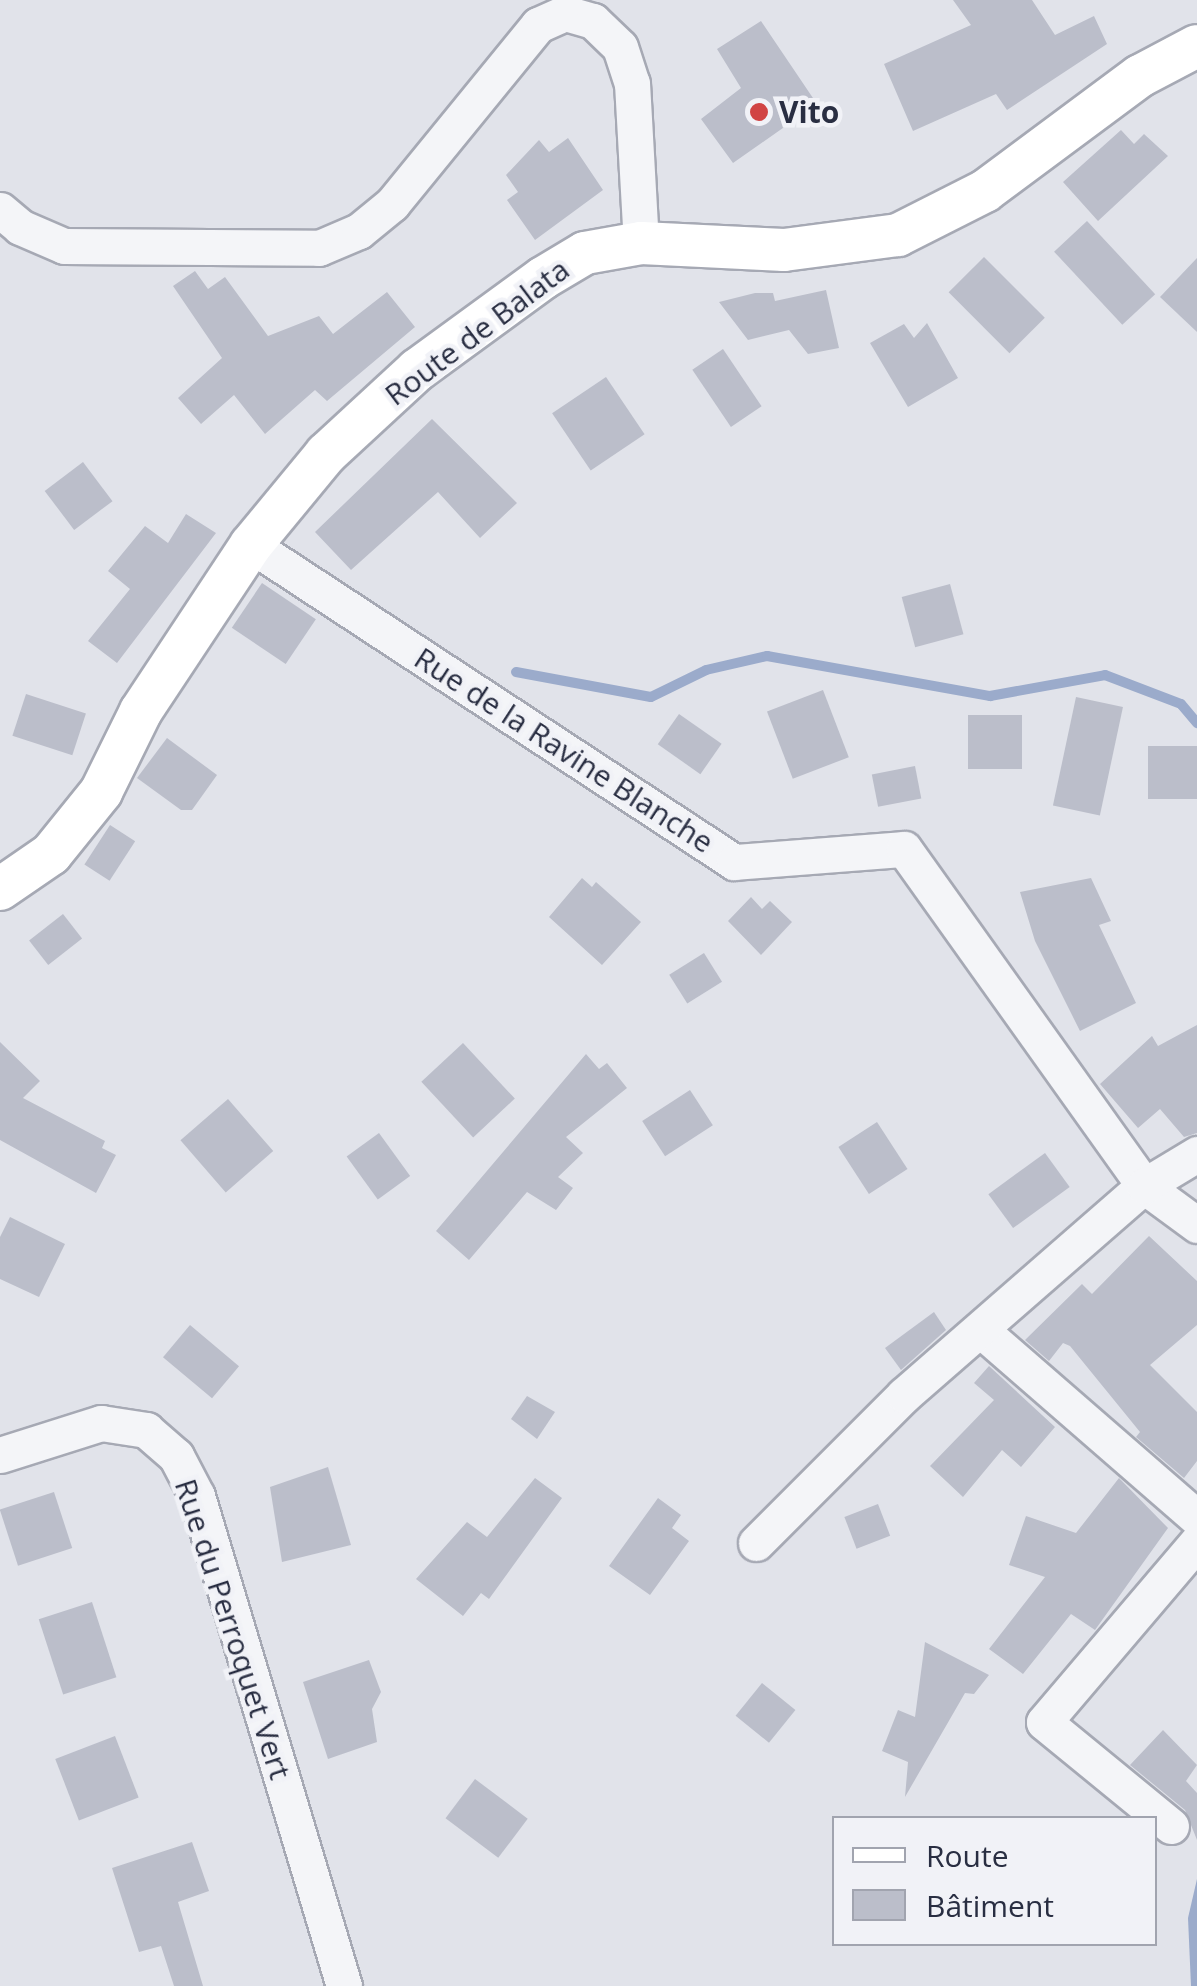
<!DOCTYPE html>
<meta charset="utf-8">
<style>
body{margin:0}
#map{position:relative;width:1197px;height:1986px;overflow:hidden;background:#e1e3ea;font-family:"Open Sans",sans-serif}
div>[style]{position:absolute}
.water>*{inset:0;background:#9babcb}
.stream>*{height:10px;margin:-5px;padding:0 5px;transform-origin:5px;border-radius:5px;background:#9babcb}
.building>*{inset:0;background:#bbbeca;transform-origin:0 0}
.roads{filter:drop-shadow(2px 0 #a6a9b4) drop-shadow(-2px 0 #a6a9b4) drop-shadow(0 2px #a6a9b4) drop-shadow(0 -2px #a6a9b4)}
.minor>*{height:35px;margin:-17.5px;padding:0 17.5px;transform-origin:17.5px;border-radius:17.5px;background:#f4f5f8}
.major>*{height:42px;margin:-21px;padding:0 21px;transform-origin:21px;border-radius:21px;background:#fff}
.dots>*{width:28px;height:28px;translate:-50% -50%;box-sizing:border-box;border:5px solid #f1f2f7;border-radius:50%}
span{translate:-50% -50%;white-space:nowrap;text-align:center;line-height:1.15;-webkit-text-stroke:9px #f1f2f7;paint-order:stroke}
.poi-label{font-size:30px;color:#292e42;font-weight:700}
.left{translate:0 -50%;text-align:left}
.street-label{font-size:30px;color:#292e42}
.legend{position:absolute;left:832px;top:1816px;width:325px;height:130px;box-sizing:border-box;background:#f1f2f7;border:2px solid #a1a4af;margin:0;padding:12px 18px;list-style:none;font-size:30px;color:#292e42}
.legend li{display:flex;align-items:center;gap:20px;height:50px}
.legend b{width:50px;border:2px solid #a1a4af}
</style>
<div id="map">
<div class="water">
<div style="clip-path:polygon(1197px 1879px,1197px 1986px,1191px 1986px,1188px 1918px)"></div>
</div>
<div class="stream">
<div style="left:516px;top:672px;width:137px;rotate:10.5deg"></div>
<div style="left:651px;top:697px;width:61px;rotate:-26.1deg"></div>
<div style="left:706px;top:670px;width:63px;rotate:-12.9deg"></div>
<div style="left:767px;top:656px;width:227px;rotate:10.2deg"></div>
<div style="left:990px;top:696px;width:117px;rotate:-10.3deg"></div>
<div style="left:1105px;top:675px;width:81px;rotate:20.9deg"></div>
<div style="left:1181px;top:704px;width:25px;rotate:50deg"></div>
</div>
<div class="building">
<div style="clip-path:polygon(953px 0,1032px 0,1055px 35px,1094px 16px,1107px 44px,1007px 110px,996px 94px,913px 131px,884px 64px,971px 25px)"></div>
<div style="clip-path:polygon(761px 21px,817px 104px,733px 163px,701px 119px,741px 88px,717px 49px)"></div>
<div style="clip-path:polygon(1121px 130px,1134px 144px,1144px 134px,1168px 156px,1098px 221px,1063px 182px)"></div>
<div style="clip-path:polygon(568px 138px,603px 190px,535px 240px,507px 200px,518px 192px,506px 175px,539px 140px,549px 152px)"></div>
<div style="left:1087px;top:221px;width:100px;height:45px;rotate:47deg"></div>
<div style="left:984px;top:257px;width:86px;height:50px;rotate:45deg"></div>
<div style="clip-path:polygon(1197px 258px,1197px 332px,1160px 297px)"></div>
<div style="clip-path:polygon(195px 271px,208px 289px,225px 277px,268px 336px,319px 316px,333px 334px,387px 292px,415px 327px,327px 401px,315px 390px,265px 434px,234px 395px,201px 424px,178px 398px,222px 358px,173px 286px)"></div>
<div style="clip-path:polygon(826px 290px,839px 348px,808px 354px,789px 330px,748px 340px,719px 302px,755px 293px,773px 293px,775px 301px)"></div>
<div style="clip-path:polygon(927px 323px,958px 378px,908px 407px,870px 343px,904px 324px,914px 338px)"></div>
<div style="left:723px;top:349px;width:69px;height:37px;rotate:56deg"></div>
<div style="left:606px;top:377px;width:69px;height:65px;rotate:56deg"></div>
<div style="clip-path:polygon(432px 419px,517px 503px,480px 538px,438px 492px,351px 570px,315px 532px)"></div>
<div style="left:83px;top:462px;width:49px;height:48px;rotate:53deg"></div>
<div style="clip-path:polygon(186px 514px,216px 533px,117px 663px,88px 641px,130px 589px,108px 571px,145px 526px,168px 543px)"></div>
<div style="left:262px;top:583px;width:65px;height:54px;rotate:34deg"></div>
<div style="left:950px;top:584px;width:52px;height:50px;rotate:75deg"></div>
<div style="left:823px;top:690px;width:72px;height:60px;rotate:69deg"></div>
<div style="left:26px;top:694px;width:63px;height:44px;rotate:18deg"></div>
<div style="left:1076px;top:697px;width:48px;height:111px;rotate:12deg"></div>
<div style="left:679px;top:714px;width:52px;height:37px;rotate:35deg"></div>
<div style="left:968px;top:715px;width:54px;height:54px"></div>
<div style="clip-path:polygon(167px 738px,217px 775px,192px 810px,181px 810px,137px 778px)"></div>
<div style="left:1197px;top:746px;width:53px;height:49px;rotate:90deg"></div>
<div style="left:915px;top:766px;width:33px;height:44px;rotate:79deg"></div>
<div style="left:110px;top:825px;width:30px;height:47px;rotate:33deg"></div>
<div style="clip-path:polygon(582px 878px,592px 887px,596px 882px,641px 922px,602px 965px,549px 917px)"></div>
<div style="clip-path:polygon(1091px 878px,1111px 921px,1099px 925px,1136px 1003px,1080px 1031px,1035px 941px,1020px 892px)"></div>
<div style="clip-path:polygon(751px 897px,762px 909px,770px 901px,792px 922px,761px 955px,728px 921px)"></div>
<div style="left:63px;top:914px;width:31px;height:43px;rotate:52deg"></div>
<div style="left:704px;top:953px;width:34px;height:41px;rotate:58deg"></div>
<div style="clip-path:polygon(1197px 1025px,1197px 1133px,1184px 1137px,1160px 1109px,1138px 1128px,1100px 1084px,1152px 1036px,1158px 1046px)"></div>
<div style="clip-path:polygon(0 1042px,40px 1081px,23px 1098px,105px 1141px,102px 1148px,116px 1155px,96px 1193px,0 1140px)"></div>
<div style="left:463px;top:1043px;width:76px;height:57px;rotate:47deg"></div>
<div style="clip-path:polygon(586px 1054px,599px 1069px,607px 1063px,627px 1088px,566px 1137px,583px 1153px,558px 1177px,573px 1188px,556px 1210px,527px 1192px,469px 1260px,436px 1231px)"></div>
<div style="left:690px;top:1090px;width:42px;height:57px;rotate:57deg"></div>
<div style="left:228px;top:1099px;width:69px;height:63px;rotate:49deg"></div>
<div style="left:877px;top:1122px;width:56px;height:46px;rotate:57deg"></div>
<div style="left:379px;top:1133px;width:53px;height:40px;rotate:54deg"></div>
<div style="left:1045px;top:1153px;width:42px;height:70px;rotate:54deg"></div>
<div style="clip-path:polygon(10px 1217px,65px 1244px,39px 1297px,0 1279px,0 1237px)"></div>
<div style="clip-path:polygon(1149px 1236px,1197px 1281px,1197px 1325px,1150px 1365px,1197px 1412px,1197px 1461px,1184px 1478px,1136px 1437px,1140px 1432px,1070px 1346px,1063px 1343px,1049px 1361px,1025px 1340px,1082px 1284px,1092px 1294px)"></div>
<div style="clip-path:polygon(934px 1312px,946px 1330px,901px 1370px,885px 1348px)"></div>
<div style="left:190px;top:1325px;width:64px;height:42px;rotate:40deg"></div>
<div style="clip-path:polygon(989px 1366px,1055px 1427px,1021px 1467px,1002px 1450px,963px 1497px,930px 1466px,994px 1400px,974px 1383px)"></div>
<div style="clip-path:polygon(527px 1396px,555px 1412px,537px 1439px,511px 1419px)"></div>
<div style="clip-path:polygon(328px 1467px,351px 1545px,282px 1562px,270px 1487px)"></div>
<div style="clip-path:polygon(535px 1478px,562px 1498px,489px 1599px,481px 1593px,463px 1616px,416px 1579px,467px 1522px,487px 1537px)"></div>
<div style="clip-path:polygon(1119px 1478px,1168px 1528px,1095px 1630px,1071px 1614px,1023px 1674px,989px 1649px,1045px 1577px,1009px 1565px,1026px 1516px,1076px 1533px)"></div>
<div style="left:54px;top:1492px;width:59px;height:57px;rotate:72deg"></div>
<div style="clip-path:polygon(658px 1498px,681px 1515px,672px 1528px,689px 1541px,650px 1595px,609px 1566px)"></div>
<div style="left:878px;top:1504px;width:34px;height:36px;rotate:69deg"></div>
<div style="left:92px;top:1602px;width:79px;height:56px;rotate:72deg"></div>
<div style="clip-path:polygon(925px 1642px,989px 1675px,974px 1694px,965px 1693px,905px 1797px,908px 1762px,882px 1751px,898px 1710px,915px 1717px)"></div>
<div style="clip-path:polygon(369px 1660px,381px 1692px,372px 1709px,377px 1742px,328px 1759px,303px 1682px)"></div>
<div style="left:762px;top:1683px;width:43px;height:42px;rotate:39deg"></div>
<div style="clip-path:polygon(1163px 1730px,1197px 1765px,1186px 1781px,1197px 1793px,1197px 1840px,1185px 1810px,1130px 1765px)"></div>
<div style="left:115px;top:1736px;width:66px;height:64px;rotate:69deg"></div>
<div style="left:475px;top:1779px;width:66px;height:49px;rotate:37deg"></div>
<div style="clip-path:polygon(192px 1842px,209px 1891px,178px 1902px,203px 1986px,174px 1986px,161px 1946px,139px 1952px,112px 1868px)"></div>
</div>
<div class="roads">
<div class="minor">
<div style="left:0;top:210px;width:26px;rotate:40deg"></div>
<div style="left:20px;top:227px;width:48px;rotate:23.4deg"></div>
<div style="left:64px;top:246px;width:255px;rotate:0.4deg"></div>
<div style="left:319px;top:248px;width:43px;rotate:-23deg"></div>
<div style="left:359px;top:231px;width:43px;rotate:-39.3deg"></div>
<div style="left:392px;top:204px;width:231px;rotate:-50.8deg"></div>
<div style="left:538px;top:25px;width:30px;rotate:-24deg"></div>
<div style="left:565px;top:13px;width:29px;rotate:16deg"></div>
<div style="left:593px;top:21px;width:37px;rotate:44deg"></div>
<div style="left:620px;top:47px;width:38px;rotate:72deg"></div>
<div style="left:632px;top:83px;width:160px;rotate:86.8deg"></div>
<div style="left:251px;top:545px;width:578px;rotate:33.28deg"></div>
<div style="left:734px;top:862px;width:170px;rotate:-4.4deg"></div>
<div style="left:904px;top:849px;width:414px;rotate:54.5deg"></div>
<div style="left:1144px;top:1186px;width:66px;rotate:36.3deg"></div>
<div style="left:982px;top:1331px;width:285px;rotate:41deg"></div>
<div style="left:0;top:1455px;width:106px;rotate:-17.6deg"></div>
<div style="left:101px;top:1423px;width:46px;rotate:8.8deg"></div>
<div style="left:146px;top:1430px;width:40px;rotate:41deg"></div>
<div style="left:176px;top:1456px;width:45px;rotate:62.3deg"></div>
<div style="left:197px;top:1496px;width:512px;rotate:73.3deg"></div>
<div style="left:756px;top:1543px;width:209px;rotate:-45deg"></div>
<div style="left:904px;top:1395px;width:318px;rotate:-41.1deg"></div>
<div style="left:1144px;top:1186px;width:62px;rotate:-31.1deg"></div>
<div style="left:1171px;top:1826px;width:164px;rotate:-140.7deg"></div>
<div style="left:1044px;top:1722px;width:236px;rotate:-49.6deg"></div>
</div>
<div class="major">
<div style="left:0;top:889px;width:62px;rotate:-34.5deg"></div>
<div style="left:51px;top:854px;width:80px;rotate:-51.1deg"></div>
<div style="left:101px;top:792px;width:90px;rotate:-63.7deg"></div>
<div style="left:141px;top:711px;width:199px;rotate:-56.5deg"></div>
<div style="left:251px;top:545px;width:118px;rotate:-50.5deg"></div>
<div style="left:326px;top:454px;width:124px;rotate:-42.7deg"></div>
<div style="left:417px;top:370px;width:156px;rotate:-36.1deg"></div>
<div style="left:543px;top:278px;width:49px;rotate:-30.8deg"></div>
<div style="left:585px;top:253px;width:57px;rotate:-10.1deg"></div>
<div style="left:641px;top:243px;width:143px;rotate:2.8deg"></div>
<div style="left:784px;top:250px;width:115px;rotate:-7.5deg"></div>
<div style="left:898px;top:235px;width:97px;rotate:-26.8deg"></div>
<div style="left:985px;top:191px;width:193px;rotate:-36.6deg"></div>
<div style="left:1140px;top:76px;width:64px;rotate:-27.8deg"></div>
</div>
</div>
<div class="dots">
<div style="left:759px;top:112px;background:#d14444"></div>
</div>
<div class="poi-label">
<span class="left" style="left:779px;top:112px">Vito</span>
</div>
<div class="street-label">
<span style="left:477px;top:332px;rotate:-37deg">Route de Balata</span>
<span style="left:564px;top:750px;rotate:33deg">Rue de la Ravine Blanche</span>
<span style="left:233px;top:1629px;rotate:72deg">Rue du Perroquet Vert</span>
</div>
<ul class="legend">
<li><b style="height:12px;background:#fff"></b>Route</li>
<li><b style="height:28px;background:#bbbeca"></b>Bâtiment</li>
</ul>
</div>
